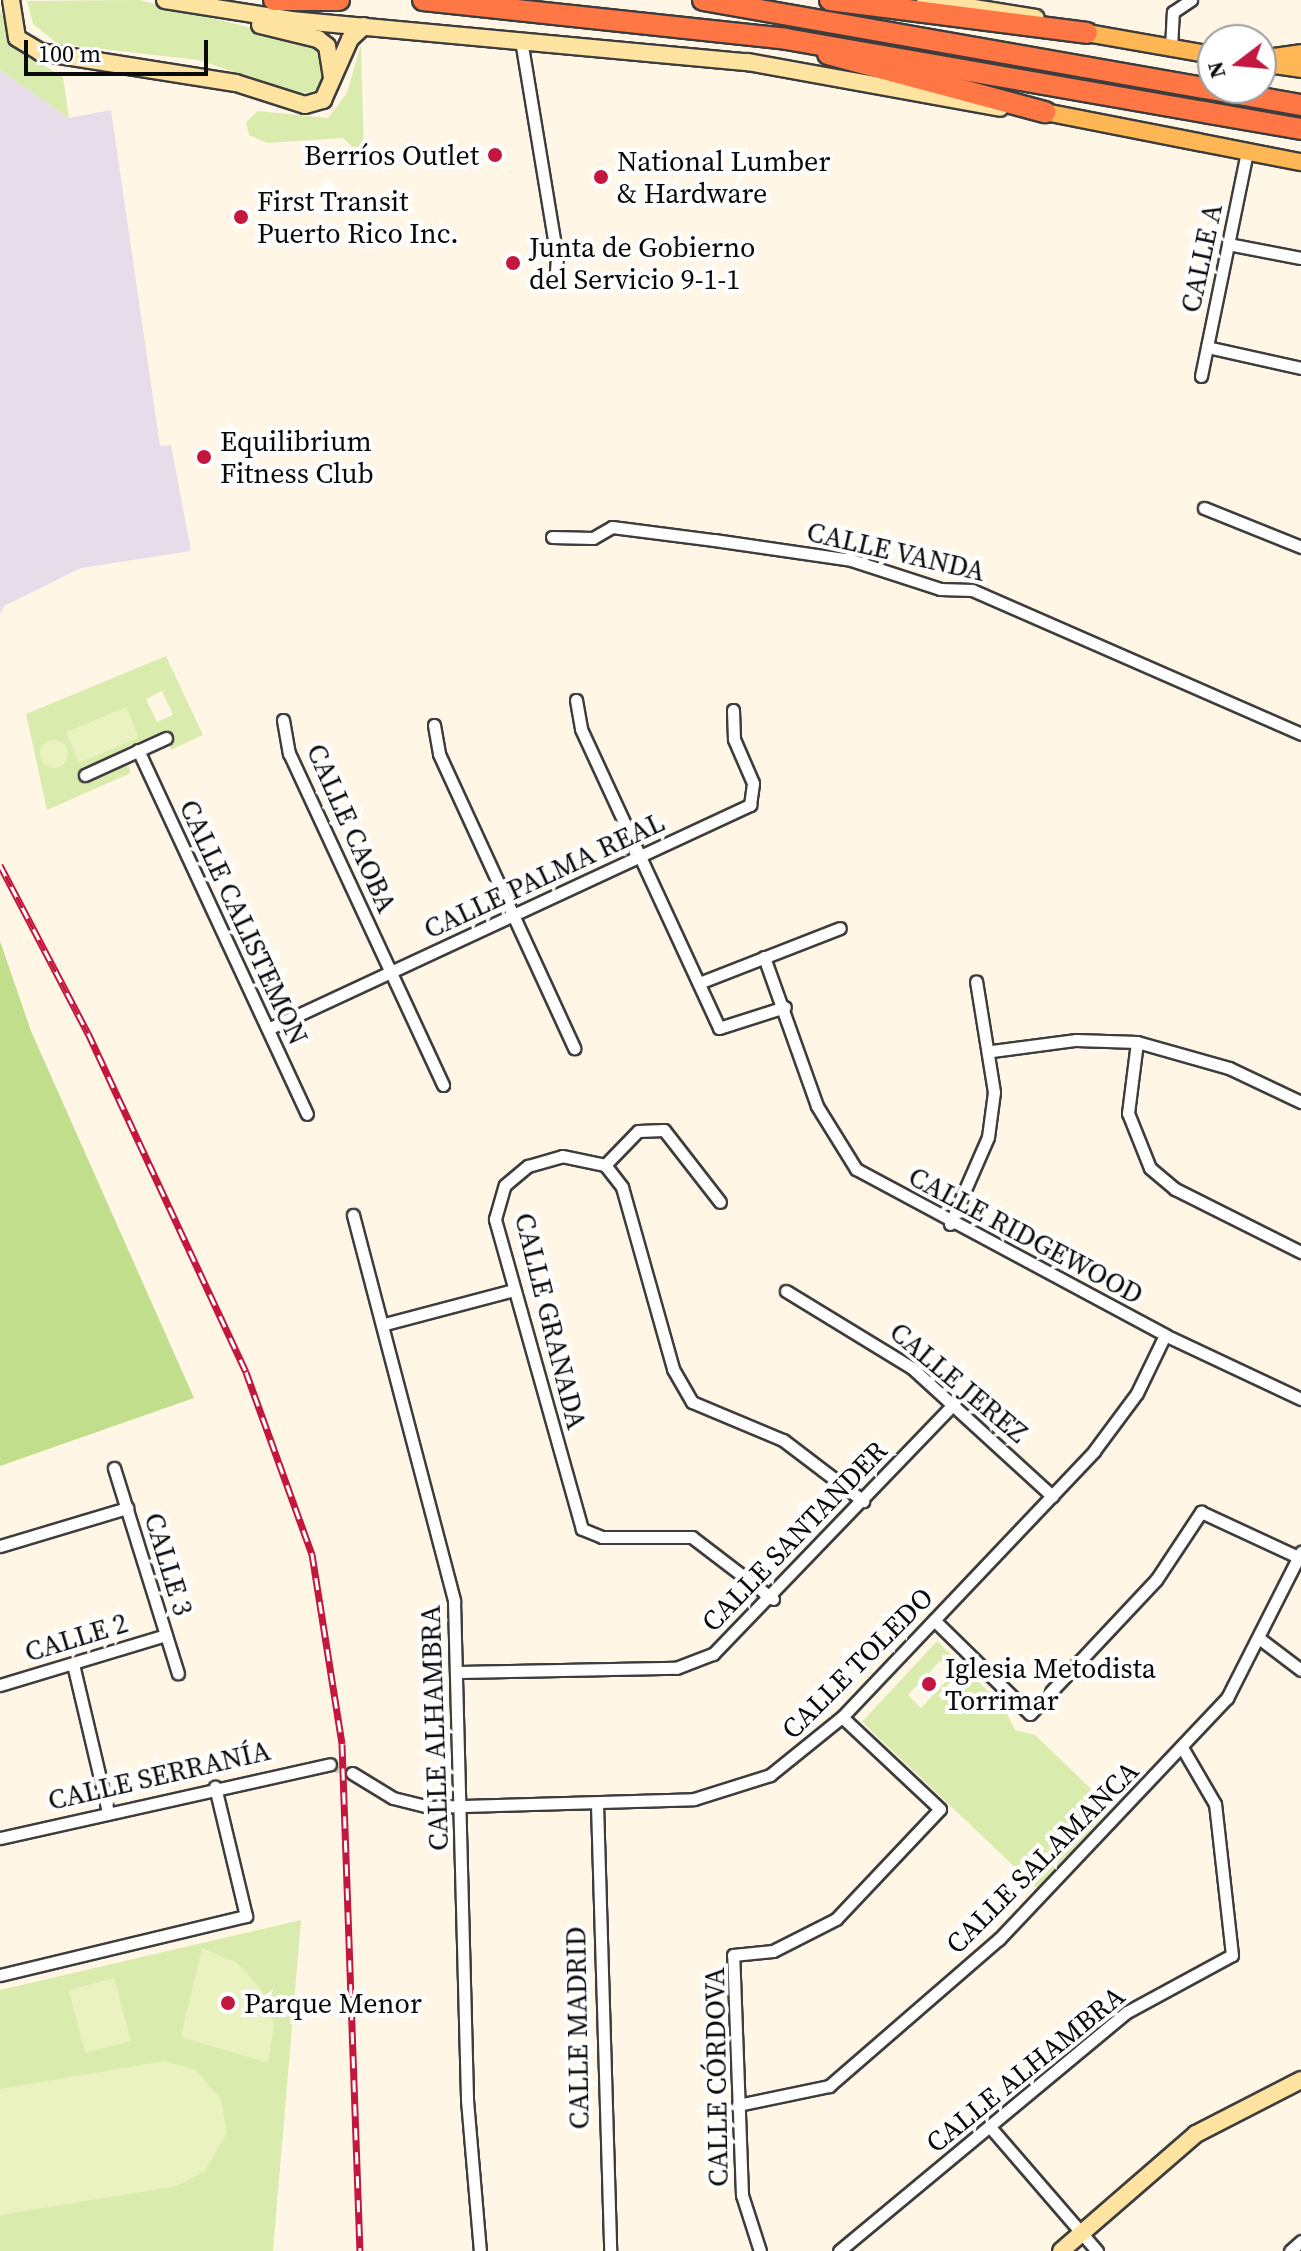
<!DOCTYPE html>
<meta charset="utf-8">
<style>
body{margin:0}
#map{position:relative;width:1301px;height:2251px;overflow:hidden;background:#fff6e6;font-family:"Source Serif 4",serif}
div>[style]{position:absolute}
.industrial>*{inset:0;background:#e6dcea}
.green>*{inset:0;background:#d9ecad}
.forest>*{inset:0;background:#c0de8b}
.pitch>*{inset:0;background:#eaf2c0;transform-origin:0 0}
.round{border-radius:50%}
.street-tunnel>*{height:11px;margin-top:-5.5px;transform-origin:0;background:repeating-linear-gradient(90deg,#dad3c5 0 11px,transparent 0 16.5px)}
.roads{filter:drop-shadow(2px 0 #3d3d3d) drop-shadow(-2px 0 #3d3d3d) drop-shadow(0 2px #3d3d3d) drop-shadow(0 -2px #3d3d3d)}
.street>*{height:11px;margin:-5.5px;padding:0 5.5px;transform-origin:5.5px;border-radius:5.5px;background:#fff}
.secondary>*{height:16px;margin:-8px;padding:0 8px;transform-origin:8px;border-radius:8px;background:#ffe3a1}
.primary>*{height:16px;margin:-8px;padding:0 8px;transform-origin:8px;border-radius:8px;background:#ffb756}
.highway>*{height:20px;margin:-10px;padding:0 10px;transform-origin:10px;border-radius:10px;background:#f74}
.rail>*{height:7px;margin-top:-3.5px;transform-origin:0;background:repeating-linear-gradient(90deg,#fff 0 12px,#c4173f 0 24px);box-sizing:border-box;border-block:2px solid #c4173f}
.dots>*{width:22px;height:22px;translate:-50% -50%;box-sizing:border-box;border:4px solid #fff;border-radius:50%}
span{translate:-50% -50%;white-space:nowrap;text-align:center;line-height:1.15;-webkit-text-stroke:8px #fff;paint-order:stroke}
.poi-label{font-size:28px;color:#0a0a0a}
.right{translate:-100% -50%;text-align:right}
.left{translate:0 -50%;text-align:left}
.street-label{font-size:28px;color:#0a0a0a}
.north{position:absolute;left:1197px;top:24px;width:80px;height:80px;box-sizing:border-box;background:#fff;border:2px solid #9d9d9d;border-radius:50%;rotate:254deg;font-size:22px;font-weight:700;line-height:32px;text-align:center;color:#0a0a0a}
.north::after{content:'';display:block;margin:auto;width:28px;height:36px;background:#c4173f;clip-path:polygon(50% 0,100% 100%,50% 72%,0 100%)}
.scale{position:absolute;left:24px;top:40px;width:184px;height:36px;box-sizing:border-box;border:4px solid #0a0a0a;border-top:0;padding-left:10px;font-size:24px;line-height:28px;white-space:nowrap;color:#0a0a0a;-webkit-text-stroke:6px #fff;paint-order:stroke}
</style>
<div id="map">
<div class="industrial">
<div style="clip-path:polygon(0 70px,69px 118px,111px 110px,160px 446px,171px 445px,191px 551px,81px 568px,4px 606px,0 614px)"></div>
</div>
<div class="green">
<div style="clip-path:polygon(139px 0,316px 44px,326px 66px,323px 80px,315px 92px,298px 93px,198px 60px,58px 44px,33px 24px,27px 1px)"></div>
<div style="clip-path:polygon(0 10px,18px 50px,63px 77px,69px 118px,0 70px)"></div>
<div style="clip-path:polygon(361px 44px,364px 158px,343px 138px,267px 143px,249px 135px,246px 122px,258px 111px,328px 118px,347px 93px)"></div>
<div style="clip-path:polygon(evenodd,166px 656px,203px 735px,171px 750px,163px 731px,123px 749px,131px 773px,47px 810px,26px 714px,166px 656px,162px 691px,173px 715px,157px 722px,146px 699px,162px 691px)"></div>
<div style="clip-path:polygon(evenodd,937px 1641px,1003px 1706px,1015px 1730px,1035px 1735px,1111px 1808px,1037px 1888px,862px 1722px,937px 1641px,940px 1661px,954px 1673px,921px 1708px,908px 1695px,940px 1661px)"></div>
<div style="clip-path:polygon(301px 1920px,273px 2251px,0 2251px,0 1990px)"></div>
</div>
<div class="forest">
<div style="clip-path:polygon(0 941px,31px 1031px,194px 1398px,0 1466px)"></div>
</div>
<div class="pitch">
<div style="left:126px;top:707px;width:33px;height:65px;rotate:67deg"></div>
<div class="round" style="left:40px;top:740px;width:28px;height:28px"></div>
<div style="clip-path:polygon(202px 1948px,237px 1963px,261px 1989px,274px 2025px,268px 2063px,181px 2037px)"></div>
<div style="left:114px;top:1978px;width:65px;height:47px;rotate:75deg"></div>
<div style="clip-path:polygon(165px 2061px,196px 2070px,221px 2100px,227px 2133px,205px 2171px,177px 2186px,0 2215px,0 2089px)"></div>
</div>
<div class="street-tunnel">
<div style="left:330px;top:1764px;width:24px;rotate:22deg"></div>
</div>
<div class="roads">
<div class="street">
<div style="left:521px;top:40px;width:220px;rotate:80.6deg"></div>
<div style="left:557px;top:257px;width:27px;rotate:94deg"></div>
<div style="left:1171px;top:48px;width:36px;rotate:-87deg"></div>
<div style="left:1173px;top:12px;width:22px;rotate:-34deg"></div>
<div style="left:1228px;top:244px;width:74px;rotate:10.9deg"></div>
<div style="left:1207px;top:347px;width:96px;rotate:12.6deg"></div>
<div style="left:1201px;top:376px;width:230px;rotate:-78.4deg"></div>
<div style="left:1204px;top:508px;width:105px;rotate:21.9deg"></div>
<div style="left:552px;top:537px;width:41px;rotate:1.4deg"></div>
<div style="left:593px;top:538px;width:22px;rotate:-30deg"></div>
<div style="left:612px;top:527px;width:103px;rotate:7.3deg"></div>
<div style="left:714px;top:540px;width:138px;rotate:8.3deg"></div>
<div style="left:851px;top:560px;width:94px;rotate:18deg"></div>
<div style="left:940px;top:589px;width:32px;rotate:2deg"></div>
<div style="left:972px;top:590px;width:359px;rotate:23.6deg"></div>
<div style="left:576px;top:700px;width:29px;rotate:80deg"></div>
<div style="left:581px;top:729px;width:329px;rotate:65.2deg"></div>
<div style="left:719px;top:1028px;width:69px;rotate:-17.7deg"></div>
<div style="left:283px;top:720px;width:34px;rotate:80deg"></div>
<div style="left:289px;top:753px;width:366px;rotate:65.1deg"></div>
<div style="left:434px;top:725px;width:29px;rotate:80deg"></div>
<div style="left:439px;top:754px;width:324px;rotate:65.3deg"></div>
<div style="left:138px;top:750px;width:401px;rotate:65.1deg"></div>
<div style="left:85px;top:775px;width:89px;rotate:-24.6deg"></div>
<div style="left:764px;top:957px;width:158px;rotate:70.4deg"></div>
<div style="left:817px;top:1106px;width:74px;rotate:58.2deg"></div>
<div style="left:856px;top:1169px;width:351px;rotate:28.2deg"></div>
<div style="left:1165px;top:1335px;width:150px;rotate:25.2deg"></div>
<div style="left:699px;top:983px;width:151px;rotate:-21.3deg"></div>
<div style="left:268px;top:1029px;width:532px;rotate:-24.93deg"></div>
<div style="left:750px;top:805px;width:22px;rotate:-82deg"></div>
<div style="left:753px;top:783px;width:48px;rotate:-113.4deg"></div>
<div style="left:734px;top:739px;width:29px;rotate:-92deg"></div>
<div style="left:1137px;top:1042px;width:72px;rotate:97.2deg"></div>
<div style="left:1128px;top:1113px;width:59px;rotate:68.2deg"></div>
<div style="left:1150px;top:1168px;width:33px;rotate:40deg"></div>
<div style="left:1175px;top:1189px;width:141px;rotate:26.6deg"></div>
<div style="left:992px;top:1051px;width:85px;rotate:-7.5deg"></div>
<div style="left:1076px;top:1040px;width:61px;rotate:1.9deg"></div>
<div style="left:1137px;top:1042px;width:96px;rotate:15.8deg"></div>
<div style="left:1229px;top:1068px;width:80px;rotate:25.3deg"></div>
<div style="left:605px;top:1165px;width:47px;rotate:-45.9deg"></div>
<div style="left:638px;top:1131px;width:26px;rotate:-2deg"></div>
<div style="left:664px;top:1130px;width:91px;rotate:52.1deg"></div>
<div style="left:353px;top:1215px;width:399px;rotate:75.3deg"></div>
<div style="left:454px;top:1601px;width:499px;rotate:88.5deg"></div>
<div style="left:467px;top:2100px;width:152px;rotate:85.1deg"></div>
<div style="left:950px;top:1224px;width:95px;rotate:-66.4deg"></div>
<div style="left:988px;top:1137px;width:45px;rotate:-82.4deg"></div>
<div style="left:994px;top:1092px;width:112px;rotate:-99.2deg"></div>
<div style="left:786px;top:1291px;width:148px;rotate:31.4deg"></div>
<div style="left:912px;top:1368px;width:190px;rotate:42.4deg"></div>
<div style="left:385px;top:1324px;width:133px;rotate:-14.8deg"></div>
<div style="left:114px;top:1468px;width:215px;rotate:72.7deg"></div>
<div style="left:0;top:1546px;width:133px;rotate:-16.7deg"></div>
<div style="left:773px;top:1599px;width:102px;rotate:-142.6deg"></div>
<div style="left:692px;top:1537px;width:90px;rotate:180deg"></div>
<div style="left:602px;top:1537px;width:22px;rotate:-158deg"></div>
<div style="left:582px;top:1529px;width:322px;rotate:-105.7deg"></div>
<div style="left:495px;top:1219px;width:35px;rotate:-74deg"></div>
<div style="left:505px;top:1185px;width:30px;rotate:-40deg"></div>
<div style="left:528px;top:1166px;width:35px;rotate:-16deg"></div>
<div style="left:562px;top:1156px;width:44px;rotate:11.8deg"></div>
<div style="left:605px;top:1165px;width:28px;rotate:52deg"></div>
<div style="left:622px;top:1187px;width:189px;rotate:74.3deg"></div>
<div style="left:673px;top:1369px;width:38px;rotate:60deg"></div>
<div style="left:692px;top:1402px;width:99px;rotate:22.7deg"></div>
<div style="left:783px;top:1440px;width:101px;rotate:37.3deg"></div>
<div style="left:934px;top:1620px;width:134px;rotate:44.4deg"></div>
<div style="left:1030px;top:1714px;width:184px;rotate:-46.8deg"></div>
<div style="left:1156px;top:1580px;width:82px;rotate:-56.5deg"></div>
<div style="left:1201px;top:1512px;width:107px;rotate:24.9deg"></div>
<div style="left:1260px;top:1639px;width:51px;rotate:37.1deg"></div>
<div style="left:73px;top:1664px;width:152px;rotate:76.7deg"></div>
<div style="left:459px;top:1672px;width:217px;rotate:-1.1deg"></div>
<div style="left:676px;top:1668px;width:40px;rotate:-21deg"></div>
<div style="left:713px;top:1654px;width:347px;rotate:-46.1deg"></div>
<div style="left:0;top:1685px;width:173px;rotate:-16.8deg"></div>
<div style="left:352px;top:1773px;width:48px;rotate:31.4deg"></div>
<div style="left:393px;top:1798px;width:37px;rotate:14deg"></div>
<div style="left:429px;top:1807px;width:265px;rotate:-1.7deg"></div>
<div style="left:694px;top:1799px;width:80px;rotate:-17.5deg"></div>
<div style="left:770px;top:1775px;width:92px;rotate:-38.9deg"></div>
<div style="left:842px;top:1717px;width:366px;rotate:-46.5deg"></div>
<div style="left:1094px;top:1451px;width:72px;rotate:-53.4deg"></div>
<div style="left:1137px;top:1393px;width:64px;rotate:-64.2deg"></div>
<div style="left:597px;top:1804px;width:447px;rotate:88.3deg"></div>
<div style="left:0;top:1838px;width:338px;rotate:-12.6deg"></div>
<div style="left:0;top:1975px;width:253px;rotate:-13.5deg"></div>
<div style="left:246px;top:1916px;width:133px;rotate:-103.5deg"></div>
<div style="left:738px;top:2105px;width:93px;rotate:-11.8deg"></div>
<div style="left:829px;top:2086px;width:225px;rotate:-40.9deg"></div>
<div style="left:999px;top:1939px;width:332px;rotate:-46.6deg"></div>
<div style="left:1227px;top:1698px;width:164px;rotate:-63.1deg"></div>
<div style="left:990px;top:2127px;width:164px;rotate:49.2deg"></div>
<div style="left:760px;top:2251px;width:59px;rotate:-107.8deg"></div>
<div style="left:742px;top:2195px;width:240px;rotate:-92.1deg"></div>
<div style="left:733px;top:1955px;width:40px;rotate:-5.7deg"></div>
<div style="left:773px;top:1951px;width:71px;rotate:-26.9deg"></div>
<div style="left:836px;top:1919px;width:151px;rotate:-46.6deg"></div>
<div style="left:940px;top:1809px;width:134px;rotate:-136.8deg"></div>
<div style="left:839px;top:2251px;width:374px;rotate:-39.7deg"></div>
<div style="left:1127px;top:2012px;width:119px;rotate:-28.5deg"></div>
<div style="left:1232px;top:1955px;width:152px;rotate:-96.4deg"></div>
<div style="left:1215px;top:1804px;width:64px;rotate:-120.2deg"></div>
<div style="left:1290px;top:2251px;width:15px;rotate:-42deg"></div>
</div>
<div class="secondary">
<div style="left:11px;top:0;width:38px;rotate:81deg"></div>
<div style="left:17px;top:38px;width:27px;rotate:31deg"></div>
<div style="left:40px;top:52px;width:198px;rotate:9deg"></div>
<div style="left:236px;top:83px;width:72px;rotate:17.7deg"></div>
<div style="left:305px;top:105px;width:19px;rotate:-16deg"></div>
<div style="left:323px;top:100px;width:67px;rotate:-66.1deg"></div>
<div style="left:350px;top:39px;width:19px;rotate:-43deg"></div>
<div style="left:165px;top:0;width:128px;rotate:9deg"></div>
<div style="left:291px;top:20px;width:459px;rotate:5.3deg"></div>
<div style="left:748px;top:62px;width:256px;rotate:10.3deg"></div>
<div style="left:925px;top:0;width:112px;rotate:9.2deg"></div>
<div style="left:260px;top:25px;width:60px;rotate:13.6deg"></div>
<div style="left:318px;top:39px;width:11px;rotate:38deg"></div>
<div style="left:327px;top:46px;width:33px;rotate:81deg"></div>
<div style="left:1061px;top:2251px;width:179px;rotate:-40.9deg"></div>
<div style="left:1196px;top:2134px;width:118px;rotate:-27.2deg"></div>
</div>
<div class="primary">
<div style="left:1087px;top:33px;width:128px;rotate:9.9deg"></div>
<div style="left:1267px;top:58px;width:34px;rotate:-8deg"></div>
<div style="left:1261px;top:63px;width:40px;rotate:8.5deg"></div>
<div style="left:1045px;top:112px;width:261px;rotate:11.1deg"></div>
</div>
<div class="highway">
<div style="left:274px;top:0;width:65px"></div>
<div style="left:423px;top:0;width:365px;rotate:6.1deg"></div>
<div style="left:786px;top:39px;width:523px;rotate:9.91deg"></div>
<div style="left:703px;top:0;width:607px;rotate:9.96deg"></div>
<div style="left:830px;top:0;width:259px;rotate:7.3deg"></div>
<div style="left:828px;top:54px;width:225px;rotate:15deg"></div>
</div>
</div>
<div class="rail">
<div style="left:0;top:865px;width:190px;rotate:62.4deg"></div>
<div style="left:88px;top:1033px;width:374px;rotate:65deg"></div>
<div style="left:246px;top:1372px;width:194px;rotate:70.1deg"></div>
<div style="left:312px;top:1554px;width:192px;rotate:81deg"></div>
<div style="left:342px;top:1744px;width:507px;rotate:87.97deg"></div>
</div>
<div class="dots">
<div style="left:495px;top:155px;background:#c4173f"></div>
<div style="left:601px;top:177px;background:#c4173f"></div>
<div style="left:241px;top:217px;background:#c4173f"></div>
<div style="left:513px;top:263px;background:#c4173f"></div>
<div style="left:204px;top:457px;background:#c4173f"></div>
<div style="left:929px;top:1684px;background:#c4173f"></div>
<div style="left:228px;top:2003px;background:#c4173f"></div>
</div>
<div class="poi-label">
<span class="right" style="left:479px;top:155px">Berríos Outlet</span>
<span class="left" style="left:617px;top:177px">National Lumber<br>&amp; Hardware</span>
<span class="left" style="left:257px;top:217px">First Transit<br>Puerto Rico Inc.</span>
<span class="left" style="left:529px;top:263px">Junta de Gobierno<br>del Servicio 9-1-1</span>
<span class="left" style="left:220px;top:457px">Equilibrium<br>Fitness Club</span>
<span class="left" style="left:945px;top:1684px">Iglesia Metodista<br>Torrimar</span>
<span class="left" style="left:244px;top:2003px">Parque Menor</span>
</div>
<div class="street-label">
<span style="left:1201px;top:258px;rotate:-78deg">CALLE A</span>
<span style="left:896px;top:551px;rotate:13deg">CALLE VANDA</span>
<span style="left:352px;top:828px;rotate:66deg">CALLE CAOBA</span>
<span style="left:544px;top:875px;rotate:-25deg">CALLE PALMA REAL</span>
<span style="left:244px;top:922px;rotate:65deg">CALLE CALISTEMON</span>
<span style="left:1026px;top:1235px;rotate:28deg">CALLE RIDGEWOOD</span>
<span style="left:551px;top:1321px;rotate:76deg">CALLE GRANADA</span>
<span style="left:959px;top:1382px;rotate:40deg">CALLE JEREZ</span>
<span style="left:794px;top:1536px;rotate:-46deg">CALLE SANTANDER</span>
<span style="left:169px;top:1564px;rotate:73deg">CALLE 3</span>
<span style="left:76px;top:1637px;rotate:-17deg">CALLE 2</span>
<span style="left:857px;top:1663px;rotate:-45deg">CALLE TOLEDO</span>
<span style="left:434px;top:1728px;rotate:-92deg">CALLE ALHAMBRA</span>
<span style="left:159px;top:1775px;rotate:-13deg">CALLE SERRANÍA</span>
<span style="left:1042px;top:1857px;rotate:-45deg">CALLE SALAMANCA</span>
<span style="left:577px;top:2028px;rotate:-91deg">CALLE MADRID</span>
<span style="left:1025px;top:2069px;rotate:-39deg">CALLE ALHAMBRA</span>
<span style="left:716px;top:2077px;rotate:-91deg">CALLE CÓRDOVA</span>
</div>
<div class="north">N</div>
<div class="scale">100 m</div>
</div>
